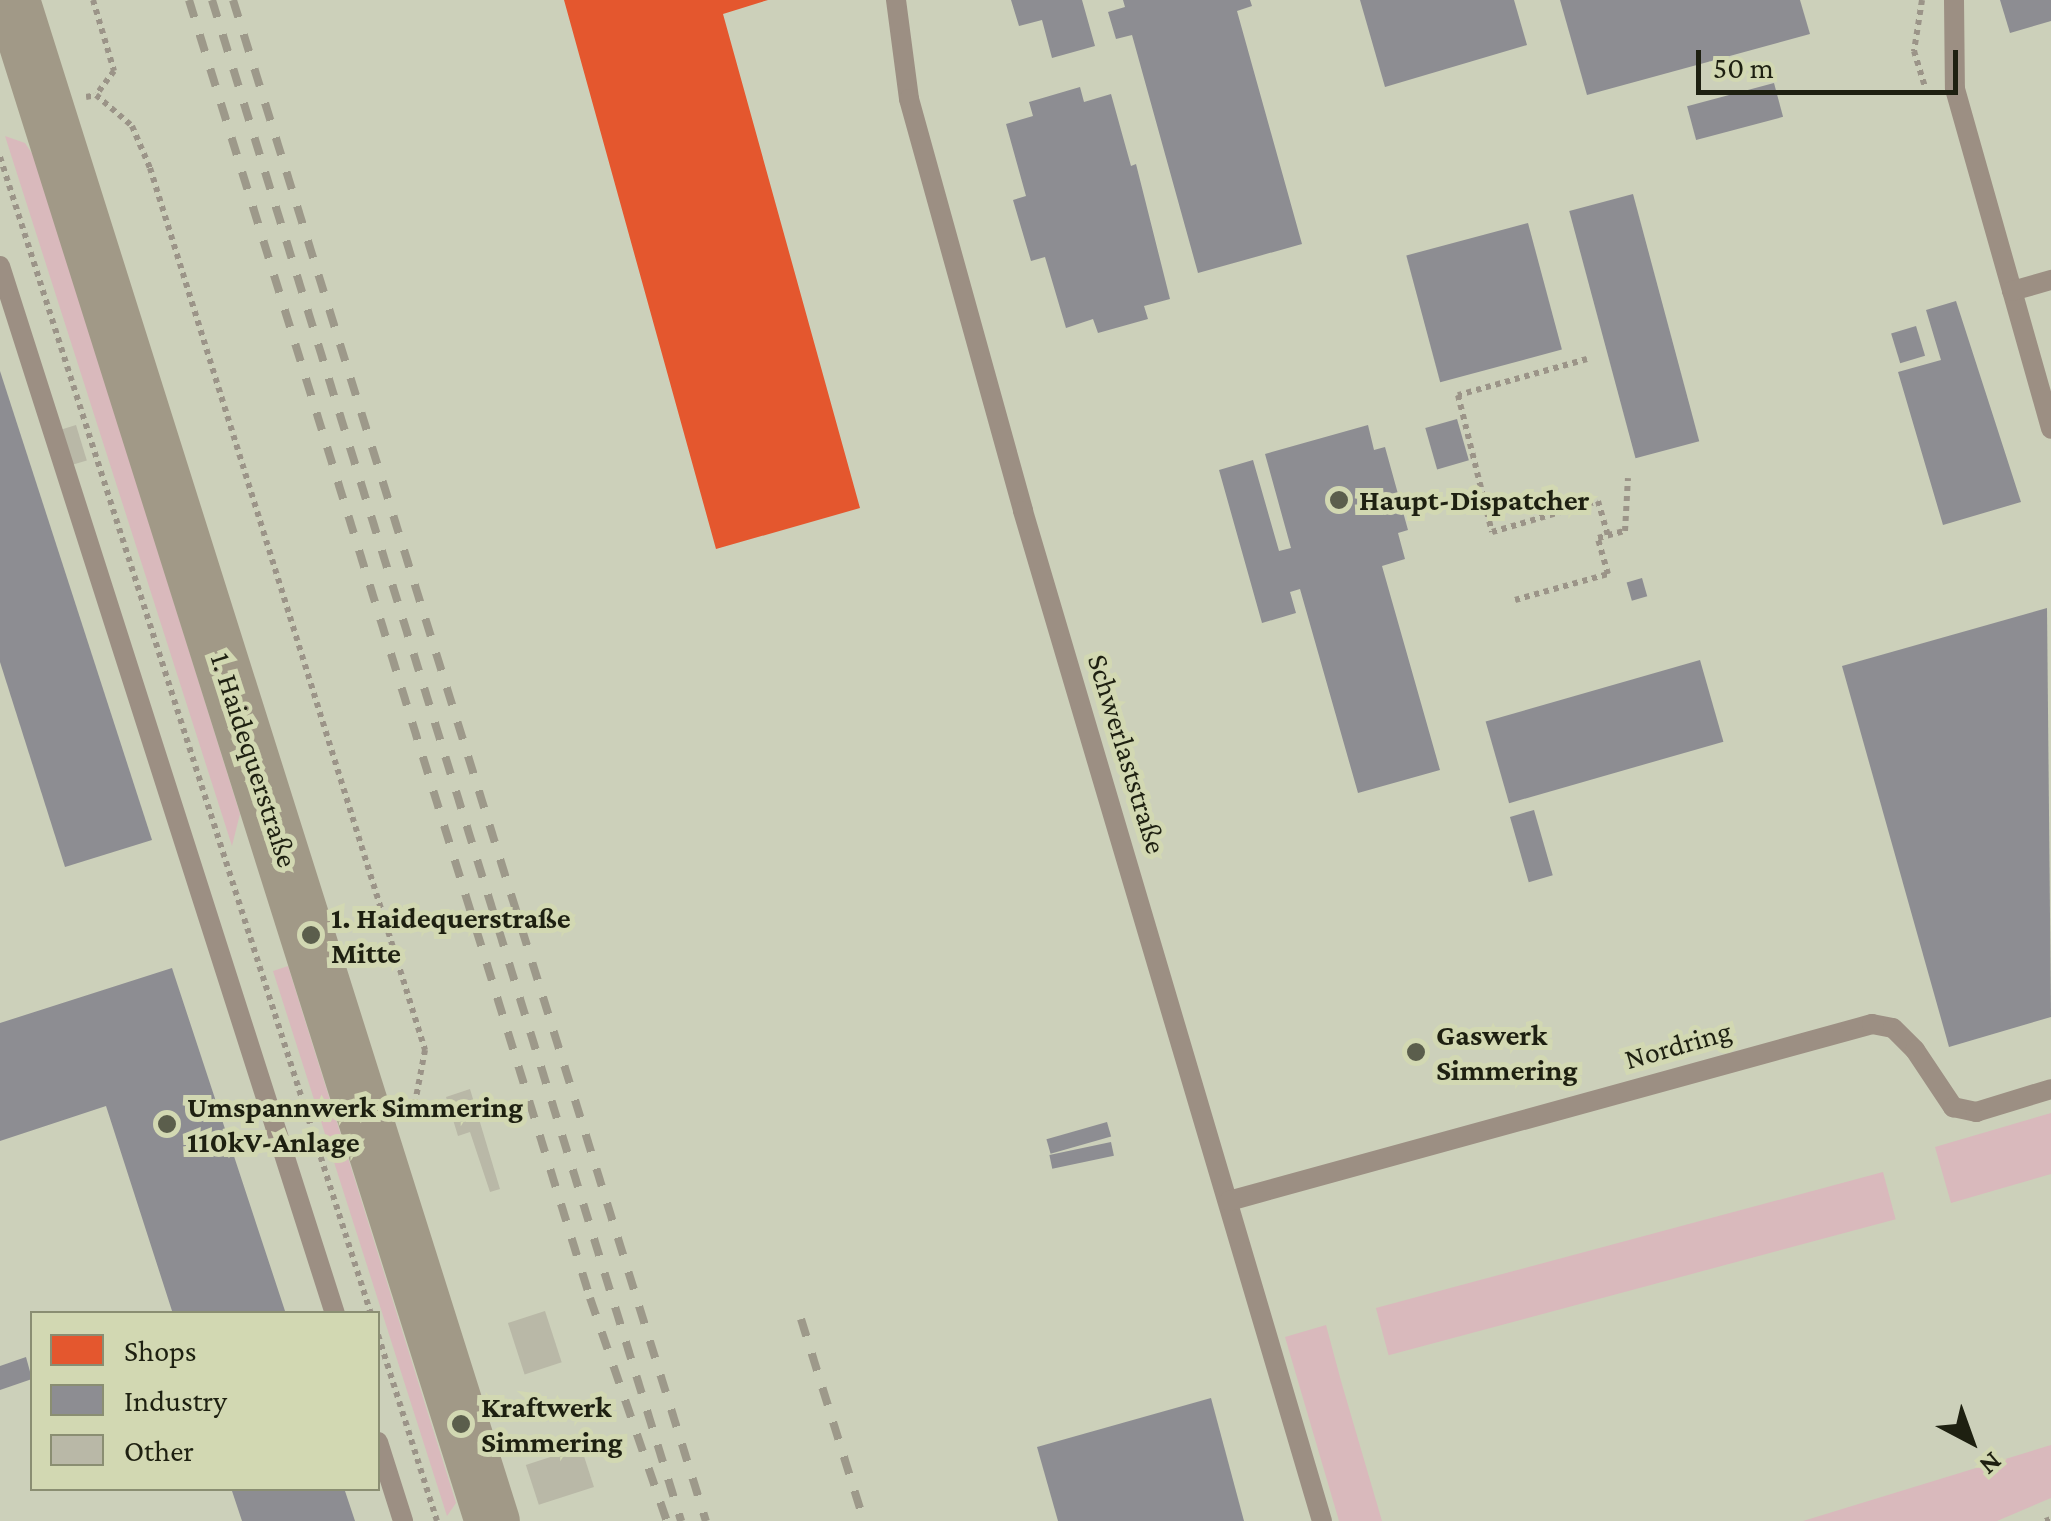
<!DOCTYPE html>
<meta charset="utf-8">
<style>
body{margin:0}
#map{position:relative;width:2051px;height:1521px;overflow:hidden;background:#ccd0ba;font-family:"Crimson Pro",serif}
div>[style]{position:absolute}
.green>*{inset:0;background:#d9b9bc;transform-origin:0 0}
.shops>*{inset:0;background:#e4572e}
.industry>*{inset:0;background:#8d8d92;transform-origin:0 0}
.building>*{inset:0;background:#b9b8a7;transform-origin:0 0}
.path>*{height:6px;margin-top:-3px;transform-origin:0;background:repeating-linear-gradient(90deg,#9b9488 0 5px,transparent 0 10px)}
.service>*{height:20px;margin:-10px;padding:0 10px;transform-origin:10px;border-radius:10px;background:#9c8f83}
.primary>*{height:55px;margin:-27.5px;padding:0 27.5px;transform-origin:27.5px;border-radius:27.5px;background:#a19987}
.rail>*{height:8px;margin-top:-4px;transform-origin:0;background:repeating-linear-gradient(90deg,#9d998a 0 18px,transparent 0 36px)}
.dots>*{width:28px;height:28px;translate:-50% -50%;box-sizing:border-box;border:5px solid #d2d8b2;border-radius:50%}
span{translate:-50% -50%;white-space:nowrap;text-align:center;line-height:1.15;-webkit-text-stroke:10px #d2d8b2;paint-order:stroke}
.poi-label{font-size:30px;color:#1e2011;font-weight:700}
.left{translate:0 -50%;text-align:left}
.street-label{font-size:30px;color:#1e2011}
.legend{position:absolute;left:30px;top:1311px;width:350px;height:180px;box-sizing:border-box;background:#d2d8b2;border:2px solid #8a8e72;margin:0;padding:12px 18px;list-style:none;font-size:30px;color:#1e2011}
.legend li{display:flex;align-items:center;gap:20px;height:50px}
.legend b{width:50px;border:2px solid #8a8e72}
.north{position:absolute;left:1921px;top:1391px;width:100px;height:100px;-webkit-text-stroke:8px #d2d8b2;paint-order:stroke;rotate:139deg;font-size:28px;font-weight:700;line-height:40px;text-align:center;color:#1e2011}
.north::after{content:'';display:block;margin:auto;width:35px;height:45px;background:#1e2011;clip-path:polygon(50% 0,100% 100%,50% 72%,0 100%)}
.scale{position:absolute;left:1696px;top:50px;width:262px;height:45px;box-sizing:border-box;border:5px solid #1e2011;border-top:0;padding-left:12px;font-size:30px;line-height:35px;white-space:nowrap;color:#1e2011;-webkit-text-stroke:8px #d2d8b2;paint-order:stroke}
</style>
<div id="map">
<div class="green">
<div style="clip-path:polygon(5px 136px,25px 143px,35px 158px,240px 814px,232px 846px)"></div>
<div style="clip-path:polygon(288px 966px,456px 1503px,447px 1516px,273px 971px)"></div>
<div style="clip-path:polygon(2051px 1113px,2051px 1174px,1951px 1203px,1935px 1147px)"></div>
<div style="left:1883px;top:1172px;width:49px;height:525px;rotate:75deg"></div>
<div style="clip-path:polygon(1326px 1325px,1341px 1381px,1382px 1521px,1339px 1521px,1285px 1337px)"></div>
<div style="clip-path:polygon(2051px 1445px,2051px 1498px,1997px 1521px,1803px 1521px)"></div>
</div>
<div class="shops">
<div style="clip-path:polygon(564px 0,768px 0,723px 14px,860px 508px,716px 549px)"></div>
</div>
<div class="industry">
<div style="clip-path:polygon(1011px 0,1082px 0,1095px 46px,1052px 58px,1042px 20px,1019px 26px)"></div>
<div style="clip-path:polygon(1123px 0,1250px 0,1252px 6px,1237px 11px,1302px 244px,1198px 273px,1132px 35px,1116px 39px,1108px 12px,1125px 7px)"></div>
<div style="clip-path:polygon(1360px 0,1514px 0,1527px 45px,1385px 87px)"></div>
<div style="clip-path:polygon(1560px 0,1800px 0,1810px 34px,1587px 95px)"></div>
<div style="clip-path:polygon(2000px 0,2051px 0,2051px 21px,2010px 33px)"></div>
<div style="left:1774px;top:83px;width:35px;height:90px;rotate:75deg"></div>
<div style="clip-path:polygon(1080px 87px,1084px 102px,1111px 94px,1131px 166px,1136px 164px,1170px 299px,1144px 306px,1148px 319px,1098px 333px,1093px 319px,1066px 328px,1045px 257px,1031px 261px,1013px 200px,1026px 196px,1006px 124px,1033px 116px,1029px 102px)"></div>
<div style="left:1633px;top:194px;width:256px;height:66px;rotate:75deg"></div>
<div style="left:1528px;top:223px;width:131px;height:126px;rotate:75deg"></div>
<div style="clip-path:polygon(1956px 301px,2021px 502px,1943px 525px,1898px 372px,1941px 360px,1926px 310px)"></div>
<div style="left:1916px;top:326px;width:31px;height:26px;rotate:73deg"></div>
<div style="clip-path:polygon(0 371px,152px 840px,65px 867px,0 662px)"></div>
<div style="left:1457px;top:419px;width:43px;height:33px;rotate:74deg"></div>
<div style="clip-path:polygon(1368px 425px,1374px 450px,1385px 447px,1408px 530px,1398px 533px,1405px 559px,1382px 566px,1440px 770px,1358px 793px,1300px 589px,1290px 592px,1296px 613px,1262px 623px,1219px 470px,1253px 460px,1279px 551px,1291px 548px,1265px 454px)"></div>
<div style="left:1642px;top:578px;width:19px;height:16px;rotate:74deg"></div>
<div style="clip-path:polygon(2047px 608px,2051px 1017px,1949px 1047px,1842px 666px)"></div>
<div style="left:1700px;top:660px;width:85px;height:223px;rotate:74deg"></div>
<div style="left:1534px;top:810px;width:68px;height:25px;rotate:74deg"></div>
<div style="clip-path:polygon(172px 968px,286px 1314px,173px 1314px,106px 1106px,0 1141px,0 1023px)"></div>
<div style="left:1107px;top:1122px;width:15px;height:63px;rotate:74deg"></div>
<div style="left:1111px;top:1142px;width:14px;height:63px;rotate:78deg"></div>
<div style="clip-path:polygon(26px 1357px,32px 1379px,0 1390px,0 1366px)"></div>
<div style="clip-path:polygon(1211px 1398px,1244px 1521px,1058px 1521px,1037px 1447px)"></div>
<div style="clip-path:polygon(231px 1488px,344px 1488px,355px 1521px,242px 1521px)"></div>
</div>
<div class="building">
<div style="left:76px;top:425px;width:37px;height:16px;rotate:73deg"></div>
<div style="clip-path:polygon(470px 1089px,500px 1189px,490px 1192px,470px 1132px,458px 1136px,446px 1097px)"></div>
<div style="left:545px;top:1311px;width:54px;height:39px;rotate:72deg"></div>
<div style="left:581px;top:1447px;width:42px;height:58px;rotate:72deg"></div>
</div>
<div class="path">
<div style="left:93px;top:0;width:74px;rotate:73.5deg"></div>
<div style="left:114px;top:71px;width:30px;rotate:127deg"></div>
<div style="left:1922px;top:0;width:52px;rotate:98.9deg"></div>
<div style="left:1914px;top:51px;width:38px;rotate:73deg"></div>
<div style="left:86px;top:97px;width:10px;rotate:-11deg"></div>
<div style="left:96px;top:95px;width:48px;rotate:40.7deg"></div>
<div style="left:132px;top:126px;width:46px;rotate:66.8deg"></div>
<div style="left:150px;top:168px;width:924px;rotate:72.68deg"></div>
<div style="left:425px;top:1050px;width:70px;rotate:100.7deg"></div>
<div style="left:0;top:157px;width:1215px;rotate:72.22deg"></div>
<div style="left:1587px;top:359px;width:134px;rotate:164.4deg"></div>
<div style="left:1458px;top:395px;width:141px;rotate:76.1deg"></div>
<div style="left:1492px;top:532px;width:110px;rotate:-16.3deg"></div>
<div style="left:1598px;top:501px;width:36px;rotate:74deg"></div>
<div style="left:1515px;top:600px;width:97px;rotate:-15.6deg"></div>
<div style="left:1608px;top:574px;width:37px;rotate:-106deg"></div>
<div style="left:1598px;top:538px;width:28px;rotate:-15deg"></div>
<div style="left:1625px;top:531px;width:53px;rotate:-86.8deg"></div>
<div style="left:378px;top:1335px;width:195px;rotate:72.4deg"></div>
<div style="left:2045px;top:1521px;width:6px;rotate:-18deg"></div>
</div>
<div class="service">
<div style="left:896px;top:0;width:100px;rotate:82.5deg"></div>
<div style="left:909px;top:99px;width:427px;rotate:74.5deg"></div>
<div style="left:1023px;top:511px;width:1053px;rotate:73.51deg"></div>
<div style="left:1954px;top:0;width:89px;rotate:89.4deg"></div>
<div style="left:1955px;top:89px;width:353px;rotate:74.2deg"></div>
<div style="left:0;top:266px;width:1100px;rotate:72.27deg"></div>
<div style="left:2012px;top:291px;width:41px;rotate:-15.8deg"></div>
<div style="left:1229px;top:1201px;width:667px;rotate:-15.39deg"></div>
<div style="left:1872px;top:1024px;width:21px;rotate:11deg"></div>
<div style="left:1893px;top:1028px;width:31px;rotate:45deg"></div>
<div style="left:1915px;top:1050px;width:69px;rotate:56.3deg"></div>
<div style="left:1953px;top:1107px;width:24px;rotate:12deg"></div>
<div style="left:1976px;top:1112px;width:78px;rotate:-17deg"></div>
<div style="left:378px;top:1442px;width:83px;rotate:72.4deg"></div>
</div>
<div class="primary">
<div style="left:12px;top:0;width:1595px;rotate:72.49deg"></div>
</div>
<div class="rail">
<div style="left:189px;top:0;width:1359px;rotate:72.83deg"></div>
<div style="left:590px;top:1298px;width:236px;rotate:71deg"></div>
<div style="left:212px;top:0;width:1592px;rotate:72.86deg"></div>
<div style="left:233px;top:0;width:1593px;rotate:72.73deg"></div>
<div style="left:801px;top:1319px;width:212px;rotate:72.7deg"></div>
</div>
<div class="dots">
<div style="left:1339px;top:500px;background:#5b5e4c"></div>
<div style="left:311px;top:935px;background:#5b5e4c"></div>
<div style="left:1416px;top:1052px;background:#5b5e4c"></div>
<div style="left:167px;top:1124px;background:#5b5e4c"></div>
<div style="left:461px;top:1424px;background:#5b5e4c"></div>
</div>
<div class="poi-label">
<span class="left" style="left:1359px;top:500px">Haupt-Dispatcher</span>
<span class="left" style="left:331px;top:935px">1. Haidequerstraße<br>Mitte</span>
<span class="left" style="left:1436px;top:1052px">Gaswerk<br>Simmering</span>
<span class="left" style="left:187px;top:1124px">Umspannwerk Simmering<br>110kV-Anlage</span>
<span class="left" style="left:481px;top:1424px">Kraftwerk<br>Simmering</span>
</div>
<div class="street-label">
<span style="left:1127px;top:754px;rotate:73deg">Schwerlaststraße</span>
<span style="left:254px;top:760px;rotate:72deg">1. Haidequerstraße</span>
<span style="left:1678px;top:1045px;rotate:-16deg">Nordring</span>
</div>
<ul class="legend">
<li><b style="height:28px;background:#e4572e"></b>Shops</li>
<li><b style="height:28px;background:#8d8d92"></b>Industry</li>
<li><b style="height:28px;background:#b9b8a7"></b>Other</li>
</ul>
<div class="north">N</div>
<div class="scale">50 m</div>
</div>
